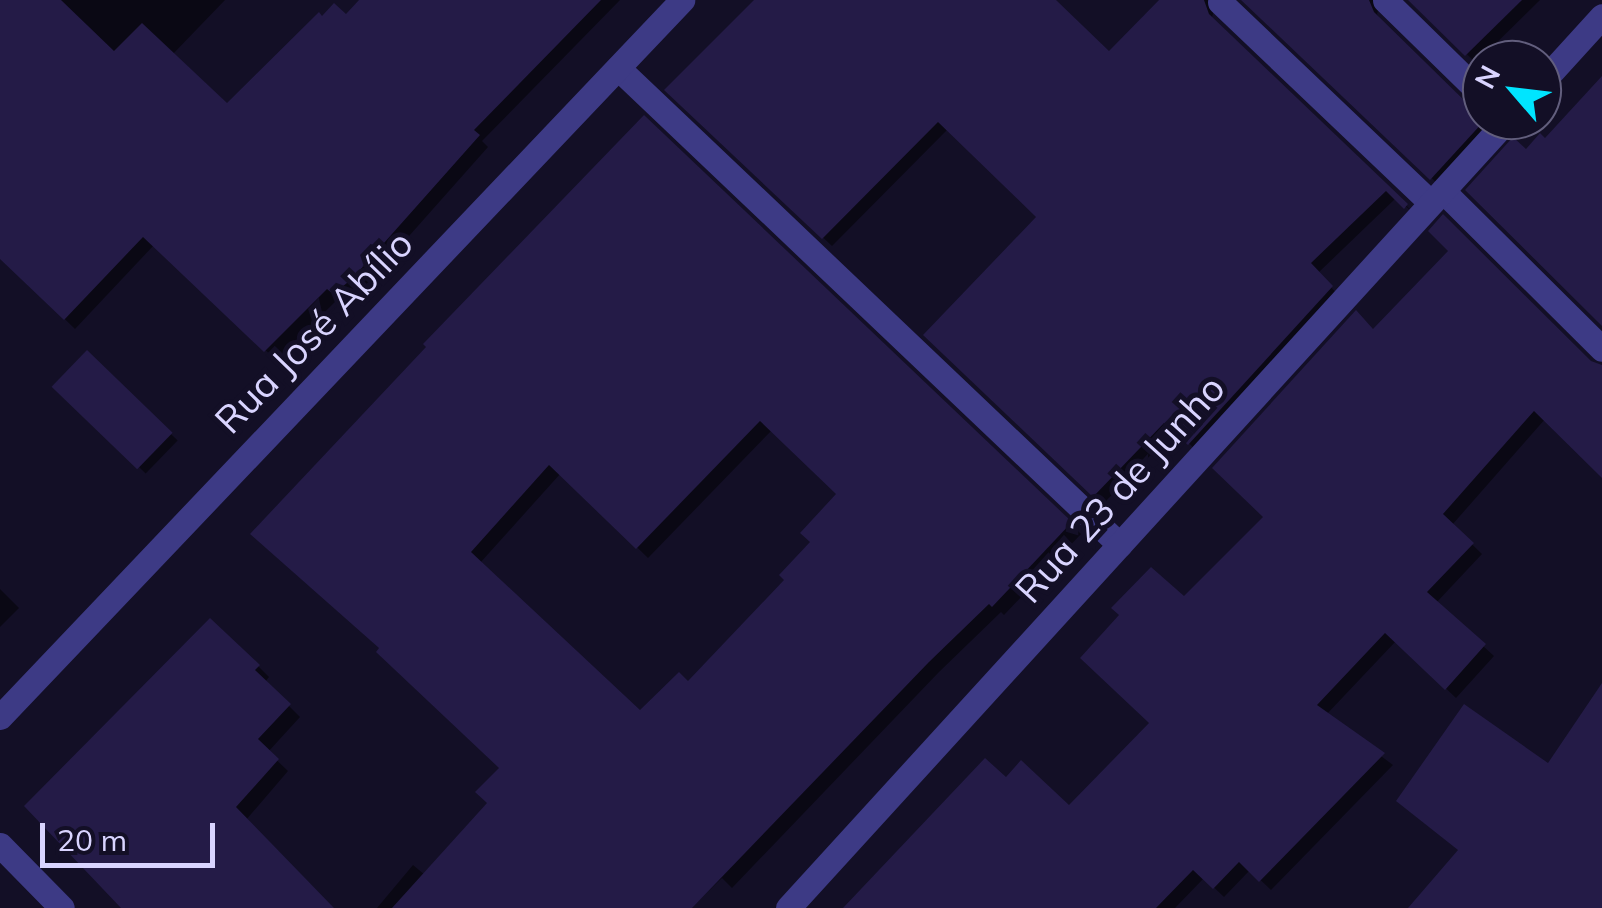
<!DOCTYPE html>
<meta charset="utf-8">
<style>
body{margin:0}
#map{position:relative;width:1602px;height:908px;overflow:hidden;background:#130f26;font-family:Mulish,sans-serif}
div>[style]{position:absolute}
.shadow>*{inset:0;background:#0007;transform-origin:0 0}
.building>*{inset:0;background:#241b47;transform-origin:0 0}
.minor>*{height:25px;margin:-12.5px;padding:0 12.5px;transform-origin:12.5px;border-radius:12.5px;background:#3d3a85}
span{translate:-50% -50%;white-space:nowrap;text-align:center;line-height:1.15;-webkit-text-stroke:10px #130f26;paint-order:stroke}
.street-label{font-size:38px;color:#d9d4ff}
.north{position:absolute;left:1462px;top:40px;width:100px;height:100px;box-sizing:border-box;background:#130f26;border:2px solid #625e7d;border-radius:50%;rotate:298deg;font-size:28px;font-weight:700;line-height:40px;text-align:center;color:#d9d4ff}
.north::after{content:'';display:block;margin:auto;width:35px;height:45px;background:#00e5ff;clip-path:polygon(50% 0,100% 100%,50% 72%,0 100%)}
.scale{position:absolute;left:40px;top:823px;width:175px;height:45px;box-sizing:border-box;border:5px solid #d9d4ff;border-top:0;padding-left:12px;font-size:30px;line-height:35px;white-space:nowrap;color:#d9d4ff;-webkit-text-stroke:8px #130f26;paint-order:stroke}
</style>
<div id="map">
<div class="shadow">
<div style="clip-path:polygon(0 0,225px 0,172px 55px,227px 106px,370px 0,620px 0,482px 141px,488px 147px,362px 289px,345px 303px,339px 298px,276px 360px,154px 245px,75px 329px,0 256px)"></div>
<div style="clip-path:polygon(755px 0,1053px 0,1109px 54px,1163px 0,1217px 0,1212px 17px,1217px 25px,1416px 215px,1396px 198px,1318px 273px,1340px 297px,1199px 453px,1175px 430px,1103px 504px,926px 335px,1039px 217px,948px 129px,832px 246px,668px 90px)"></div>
<div style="clip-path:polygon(1245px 0,1381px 0,1377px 14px,1382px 23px,1482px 120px,1492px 120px,1441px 187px)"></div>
<div style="clip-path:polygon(1411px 0,1540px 0,1476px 63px)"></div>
<div style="clip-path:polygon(evenodd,644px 119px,1081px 534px,1004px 615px,1001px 612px,939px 672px,732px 888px,722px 878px,691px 908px,377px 908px,413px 865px,425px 875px,490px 803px,502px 768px,389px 662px,644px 119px,772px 430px,840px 494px,787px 580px,688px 684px,640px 713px,480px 563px,561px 473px,648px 558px,772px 430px)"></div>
<div style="clip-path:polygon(1374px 332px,1602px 367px,1602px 474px,1546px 418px,1452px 525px,1482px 554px,1436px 603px,1494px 656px,1456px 698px,1396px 641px,1326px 715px,1393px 765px,1271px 890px,1250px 870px,1224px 897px,1204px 878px,1175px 908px,849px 908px,1006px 780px,1069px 808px,1152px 723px,1184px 600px,1266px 517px)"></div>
<div style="left:87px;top:353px;width:126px;height:46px;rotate:44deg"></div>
<div style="clip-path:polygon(0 589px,19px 608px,0 627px)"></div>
<div style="clip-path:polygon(258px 666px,269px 677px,265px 682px,300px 717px,268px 752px,288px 771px,246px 820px,314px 908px,126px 908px,28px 806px)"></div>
</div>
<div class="building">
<div style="clip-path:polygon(0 0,61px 0,114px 51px,142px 23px,227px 103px,319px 12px,322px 16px,334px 3px,346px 14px,359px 0,601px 0,474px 130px,480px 135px,352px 279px,333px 294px,327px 289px,264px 352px,143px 237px,64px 320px,0 259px)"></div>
<div style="clip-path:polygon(754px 0,1056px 0,1109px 51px,1159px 0,1204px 0,1209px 14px,1408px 204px,1404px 209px,1386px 191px,1311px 263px,1333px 286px,1188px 445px,1164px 423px,1093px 497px,923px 335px,1036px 217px,938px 122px,822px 239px,664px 90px)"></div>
<div style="clip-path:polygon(1241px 0,1369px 0,1374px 12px,1471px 107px,1482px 111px,1485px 120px,1430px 180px)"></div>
<div style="clip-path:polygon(1408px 0,1522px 0,1465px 56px)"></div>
<div style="clip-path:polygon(1602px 76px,1602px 326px,1465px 190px,1513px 137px,1526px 149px,1540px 133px,1545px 138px)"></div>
<div style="clip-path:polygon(evenodd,644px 115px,1072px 522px,992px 607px,989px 604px,929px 662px,692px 908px,392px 908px,487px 803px,475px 792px,499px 768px,376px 652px,379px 648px,250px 534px,426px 347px,423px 344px,644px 115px,760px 421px,836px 494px,800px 533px,810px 542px,779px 575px,784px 580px,688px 681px,679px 672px,640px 710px,471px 552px,549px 465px,636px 549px,760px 421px)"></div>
<div style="clip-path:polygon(1443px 214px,1591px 361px,1602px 365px,1602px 478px,1534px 411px,1443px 514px,1474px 543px,1427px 592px,1486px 644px,1445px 690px,1385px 633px,1317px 705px,1385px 753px,1259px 882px,1239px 862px,1213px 889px,1193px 870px,1156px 908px,843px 908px,985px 758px,1006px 777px,1021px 760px,1069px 805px,1149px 723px,1080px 658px,1119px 615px,1111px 608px,1151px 567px,1184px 596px,1263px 517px,1212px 468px,1356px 310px,1373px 329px,1448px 251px,1428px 231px)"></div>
<div style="left:87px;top:350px;width:119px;height:51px;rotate:44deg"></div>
<div style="clip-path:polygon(210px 618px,260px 665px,255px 670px,291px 704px,258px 739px,279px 759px,236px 807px,334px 908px,121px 908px,24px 806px)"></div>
<div style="clip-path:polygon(1602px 683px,1602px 908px,1408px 908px,1458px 850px,1396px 801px,1464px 704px,1548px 763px)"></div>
</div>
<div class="minor">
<div style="left:1385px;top:0;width:136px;rotate:44.4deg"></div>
<div style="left:1220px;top:2px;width:291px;rotate:43.6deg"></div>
<div style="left:618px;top:68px;width:692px;rotate:43.54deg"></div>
<div style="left:1542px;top:82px;width:89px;rotate:-47.7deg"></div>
<div style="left:1443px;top:191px;width:224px;rotate:44.8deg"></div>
<div style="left:0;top:717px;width:990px;rotate:-46.43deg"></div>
<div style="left:0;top:845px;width:88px;rotate:45.5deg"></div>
<div style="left:788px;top:908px;width:1067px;rotate:-47.62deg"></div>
</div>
<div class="street-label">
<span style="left:314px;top:332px;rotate:-46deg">Rua José Abílio</span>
<span style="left:1120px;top:489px;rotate:-48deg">Rua 23 de Junho</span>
</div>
<div class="north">N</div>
<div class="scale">20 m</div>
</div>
